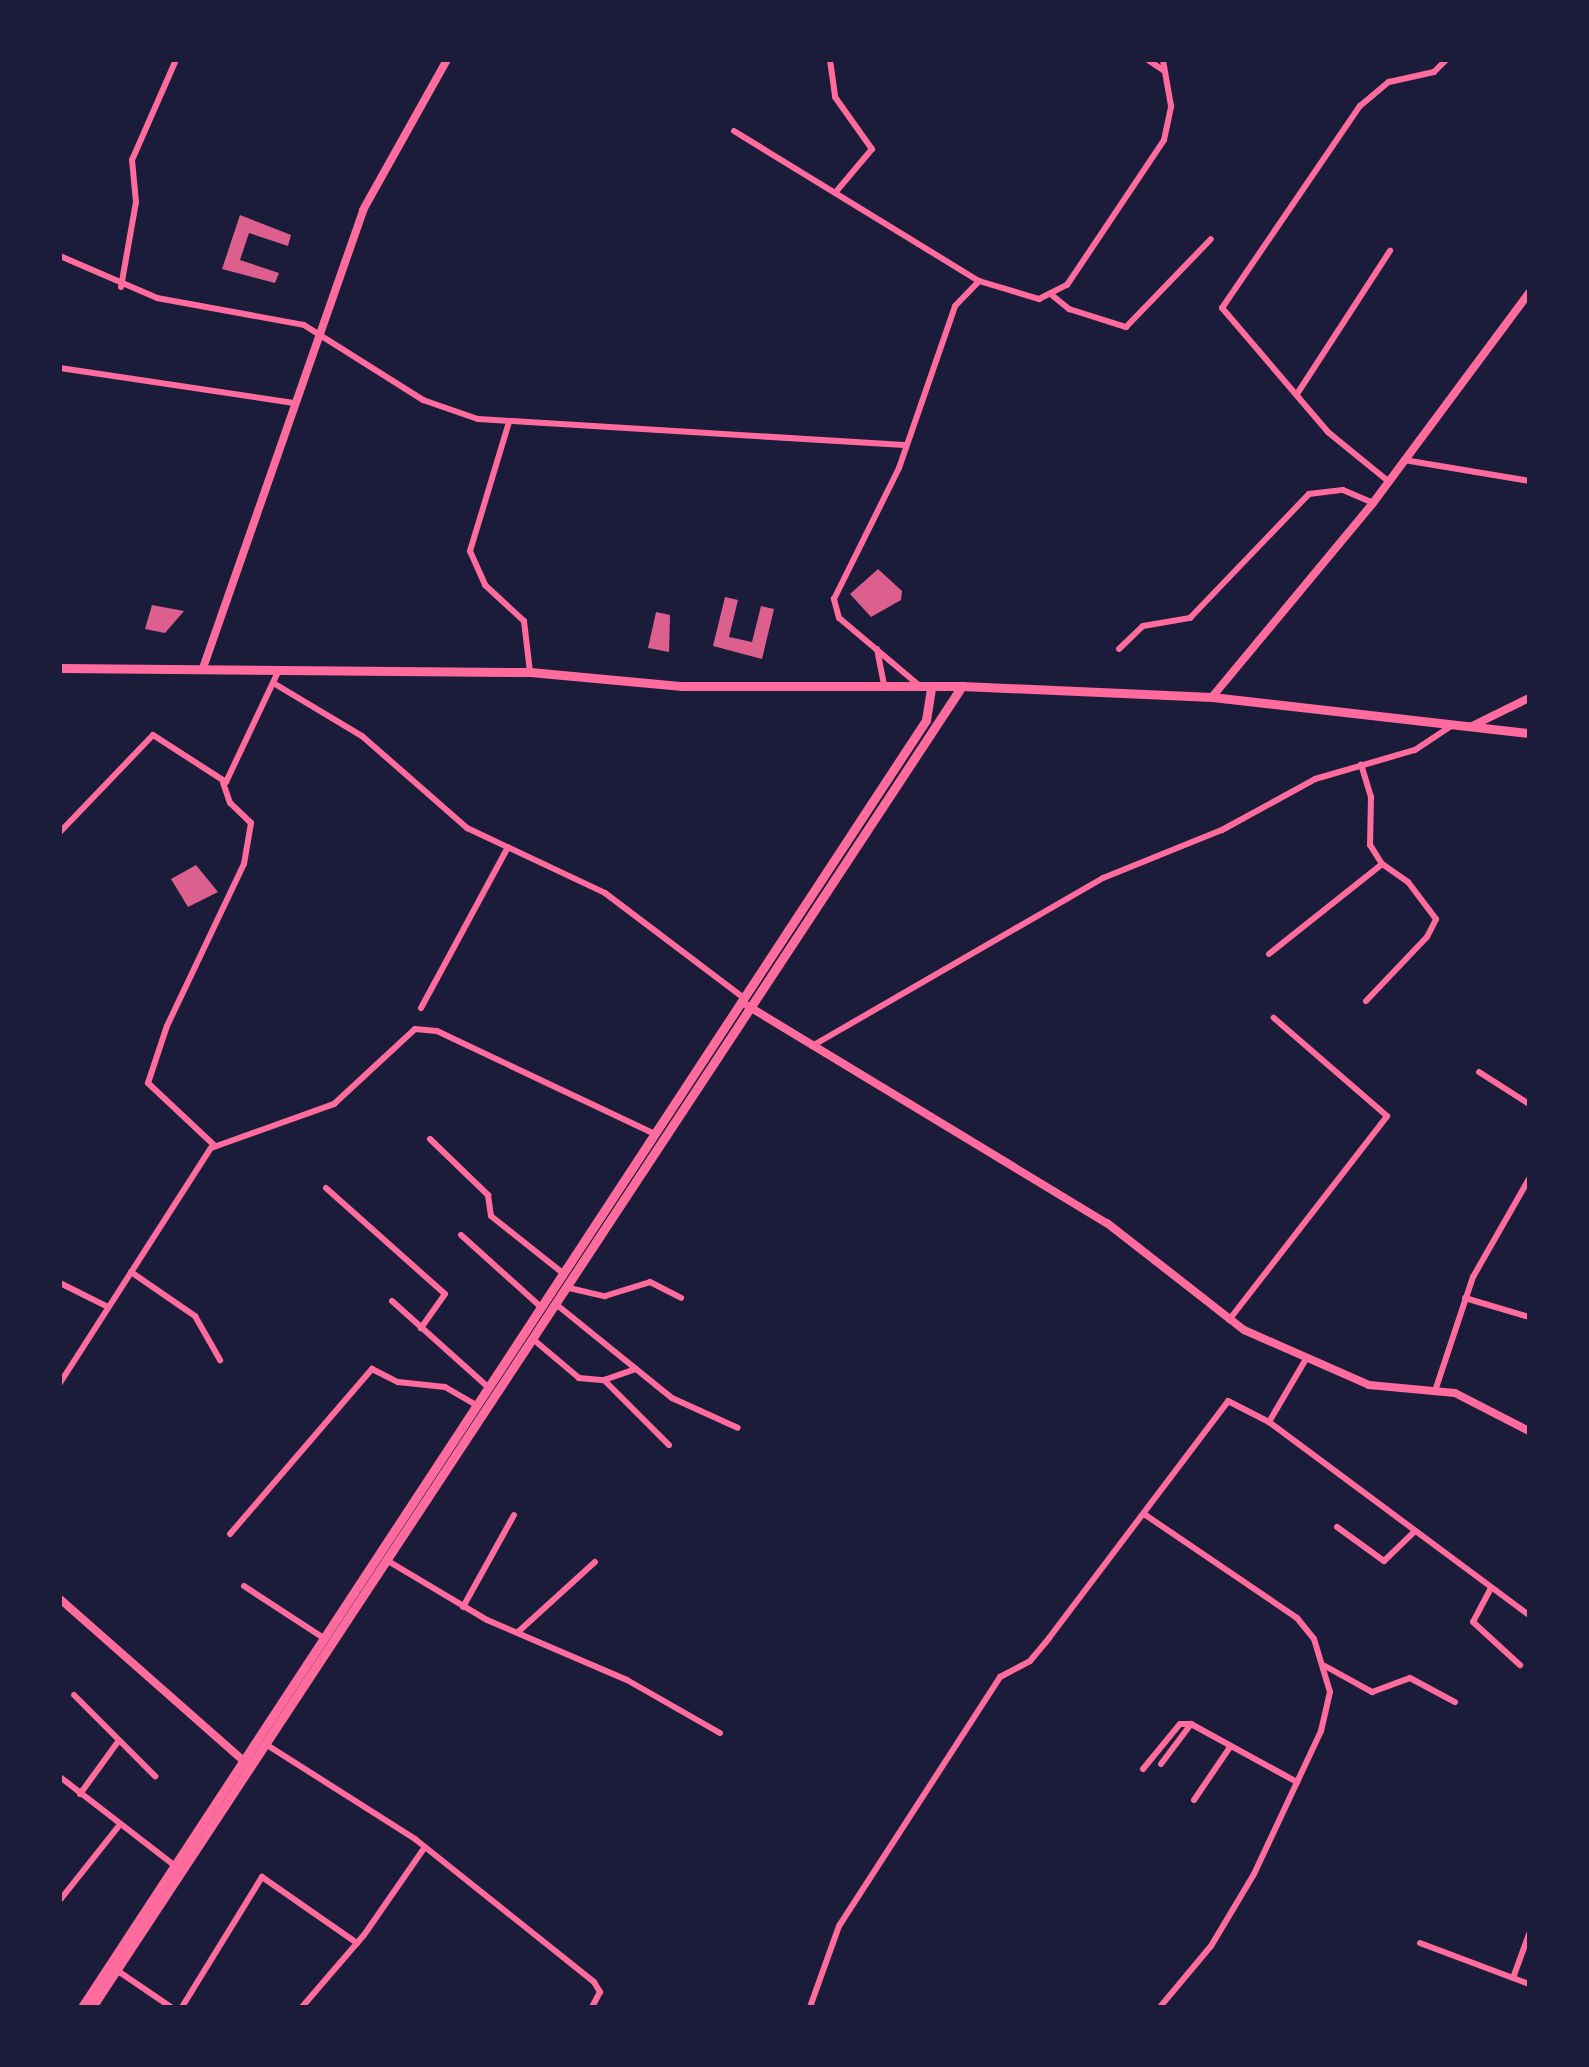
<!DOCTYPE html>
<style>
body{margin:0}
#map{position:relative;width:1589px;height:2067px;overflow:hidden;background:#1b1b3a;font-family:Rubik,sans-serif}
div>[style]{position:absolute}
.building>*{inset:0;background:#dd5f8e}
.minor>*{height:6px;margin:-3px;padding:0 3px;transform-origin:3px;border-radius:3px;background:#ff6b9d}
.tertiary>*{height:8px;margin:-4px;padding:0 4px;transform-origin:4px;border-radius:4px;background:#ff6b9d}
.primary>*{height:9px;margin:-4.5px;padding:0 4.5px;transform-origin:4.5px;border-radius:4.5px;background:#ff6b9d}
span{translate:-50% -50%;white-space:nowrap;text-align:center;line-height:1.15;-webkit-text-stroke:10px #1b1b3a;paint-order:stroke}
.frame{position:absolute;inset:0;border:62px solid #1b1b3a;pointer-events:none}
</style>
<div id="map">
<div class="building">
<div style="clip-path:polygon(240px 215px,291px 235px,288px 246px,249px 233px,240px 260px,279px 273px,275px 283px,222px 269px)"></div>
<div style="clip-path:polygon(878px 569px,902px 591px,901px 600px,871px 617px,850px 594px)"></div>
<div style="clip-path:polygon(725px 597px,738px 600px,729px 637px,752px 642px,761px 606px,774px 609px,762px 659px,713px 646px)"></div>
<div style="clip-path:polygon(152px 605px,184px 611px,165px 633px,145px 629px)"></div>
<div style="clip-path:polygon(656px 612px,670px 615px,669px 652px,648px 648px)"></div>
<div style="clip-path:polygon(196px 865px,218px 892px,188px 907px,171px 879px)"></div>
</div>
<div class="minor">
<div style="left:830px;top:60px;width:37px;rotate:82deg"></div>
<div style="left:835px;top:97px;width:64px;rotate:54.6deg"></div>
<div style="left:872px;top:149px;width:57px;rotate:130.1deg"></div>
<div style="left:1148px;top:60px;width:18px;rotate:34deg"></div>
<div style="left:734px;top:131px;width:287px;rotate:31.5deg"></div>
<div style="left:60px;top:256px;width:106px;rotate:23.4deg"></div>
<div style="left:157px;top:298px;width:149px;rotate:10.4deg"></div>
<div style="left:304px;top:325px;width:141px;rotate:32.2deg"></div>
<div style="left:423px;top:400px;width:58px;rotate:19.1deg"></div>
<div style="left:478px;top:419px;width:427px;rotate:3.5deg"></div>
<div style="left:121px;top:287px;width:86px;rotate:-80deg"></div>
<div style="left:136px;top:202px;width:42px;rotate:-95.4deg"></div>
<div style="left:132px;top:160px;width:109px;rotate:-66.3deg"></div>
<div style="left:1053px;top:296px;width:21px;rotate:39deg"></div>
<div style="left:1069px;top:309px;width:60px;rotate:17.5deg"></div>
<div style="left:1126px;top:327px;width:122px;rotate:-46deg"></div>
<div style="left:60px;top:368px;width:238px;rotate:8.5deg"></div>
<div style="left:1297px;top:394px;width:171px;rotate:-57deg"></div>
<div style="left:509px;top:422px;width:135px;rotate:106.8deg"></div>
<div style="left:470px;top:551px;width:37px;rotate:66deg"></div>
<div style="left:485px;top:585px;width:53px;rotate:42.7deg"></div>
<div style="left:524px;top:621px;width:51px;rotate:83.3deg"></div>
<div style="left:1404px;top:460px;width:127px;rotate:9.5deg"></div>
<div style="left:1388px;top:481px;width:77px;rotate:-140.8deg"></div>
<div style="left:1328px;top:432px;width:163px;rotate:-130.5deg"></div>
<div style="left:1222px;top:308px;width:245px;rotate:-55.7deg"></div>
<div style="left:1360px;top:106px;width:38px;rotate:-40deg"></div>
<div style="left:1389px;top:82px;width:46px;rotate:-12.5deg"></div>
<div style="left:1434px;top:72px;width:17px;rotate:-45deg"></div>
<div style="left:877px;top:649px;width:38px;rotate:79deg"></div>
<div style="left:1119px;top:649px;width:33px;rotate:-44deg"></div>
<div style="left:1143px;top:626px;width:48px;rotate:-9.7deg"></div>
<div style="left:1190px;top:618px;width:172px;rotate:-46.2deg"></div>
<div style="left:1309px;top:494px;width:34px;rotate:-7deg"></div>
<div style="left:1343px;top:490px;width:33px;rotate:23deg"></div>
<div style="left:275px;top:684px;width:101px;rotate:30.9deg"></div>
<div style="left:362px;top:736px;width:140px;rotate:41.2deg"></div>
<div style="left:467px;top:828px;width:153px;rotate:25.2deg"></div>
<div style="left:605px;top:893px;width:176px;rotate:37.1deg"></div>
<div style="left:921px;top:687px;width:107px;rotate:-139.9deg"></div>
<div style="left:839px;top:618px;width:20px;rotate:-105deg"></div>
<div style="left:834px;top:599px;width:146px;rotate:-63.6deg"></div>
<div style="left:899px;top:468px;width:171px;rotate:-70.9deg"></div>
<div style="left:955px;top:306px;width:35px;rotate:-46deg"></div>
<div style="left:979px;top:281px;width:63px;rotate:16.7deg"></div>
<div style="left:1039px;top:299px;width:31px;rotate:-27deg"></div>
<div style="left:1067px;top:285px;width:174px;rotate:-56.2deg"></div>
<div style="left:1164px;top:140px;width:35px;rotate:-78deg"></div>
<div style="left:1171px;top:106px;width:47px;rotate:-99.9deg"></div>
<div style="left:60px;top:832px;width:134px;rotate:-46.2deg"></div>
<div style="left:153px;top:735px;width:87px;rotate:32.8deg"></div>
<div style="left:226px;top:782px;width:124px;rotate:-64.7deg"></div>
<div style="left:1269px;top:954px;width:144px;rotate:-38.5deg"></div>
<div style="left:1382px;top:864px;width:22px;rotate:-122deg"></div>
<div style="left:1370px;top:845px;width:48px;rotate:-88.8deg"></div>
<div style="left:1371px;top:797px;width:34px;rotate:-107deg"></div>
<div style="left:1366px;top:1001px;width:88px;rotate:-46.4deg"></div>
<div style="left:1427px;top:937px;width:20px;rotate:-63deg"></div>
<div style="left:1436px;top:919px;width:46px;rotate:-127.1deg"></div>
<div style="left:1408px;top:882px;width:32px;rotate:-145deg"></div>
<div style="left:421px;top:1008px;width:183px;rotate:-61.6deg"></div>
<div style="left:812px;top:1046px;width:336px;rotate:-30deg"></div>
<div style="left:1103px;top:878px;width:128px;rotate:-22deg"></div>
<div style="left:1222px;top:830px;width:106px;rotate:-28.7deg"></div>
<div style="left:1315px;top:779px;width:104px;rotate:-16.2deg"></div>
<div style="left:1415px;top:750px;width:47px;rotate:-33.7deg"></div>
<div style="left:1479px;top:1072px;width:59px;rotate:32.6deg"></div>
<div style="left:430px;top:1139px;width:81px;rotate:44deg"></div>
<div style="left:488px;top:1195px;width:21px;rotate:82deg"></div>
<div style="left:491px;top:1216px;width:93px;rotate:38.5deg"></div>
<div style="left:215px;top:1146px;width:92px;rotate:-136.8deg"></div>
<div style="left:148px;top:1083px;width:60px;rotate:-71.6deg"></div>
<div style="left:167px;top:1026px;width:179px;rotate:-64.6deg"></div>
<div style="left:244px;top:864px;width:42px;rotate:-80.3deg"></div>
<div style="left:251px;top:823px;width:29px;rotate:-136deg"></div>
<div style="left:230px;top:803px;width:21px;rotate:-109deg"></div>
<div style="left:326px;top:1188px;width:159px;rotate:41.7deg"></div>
<div style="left:445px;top:1294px;width:42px;rotate:125.2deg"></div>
<div style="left:461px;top:1235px;width:109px;rotate:42deg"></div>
<div style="left:131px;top:1272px;width:78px;rotate:34.5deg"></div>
<div style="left:195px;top:1316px;width:51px;rotate:60.4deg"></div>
<div style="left:60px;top:1283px;width:54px;rotate:26.6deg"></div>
<div style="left:569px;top:1288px;width:37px;rotate:13deg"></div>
<div style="left:605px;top:1296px;width:47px;rotate:-17.3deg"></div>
<div style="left:650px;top:1282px;width:35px;rotate:27deg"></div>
<div style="left:1465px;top:1298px;width:67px;rotate:16.5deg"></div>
<div style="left:392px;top:1301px;width:130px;rotate:41.9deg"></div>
<div style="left:557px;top:1305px;width:148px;rotate:39deg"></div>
<div style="left:672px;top:1398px;width:72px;rotate:24.4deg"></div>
<div style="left:1229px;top:1320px;width:258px;rotate:-52.2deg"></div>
<div style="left:1387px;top:1116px;width:150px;rotate:-139.1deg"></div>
<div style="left:534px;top:1340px;width:59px;rotate:40.2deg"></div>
<div style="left:579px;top:1378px;width:25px;rotate:5deg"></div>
<div style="left:604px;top:1380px;width:34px;rotate:-19deg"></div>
<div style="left:604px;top:1380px;width:92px;rotate:45deg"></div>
<div style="left:60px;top:1383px;width:279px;rotate:-57.3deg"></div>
<div style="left:211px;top:1148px;width:131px;rotate:-19.7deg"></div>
<div style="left:334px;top:1104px;width:110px;rotate:-42.8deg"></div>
<div style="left:415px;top:1029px;width:22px;rotate:5deg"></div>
<div style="left:437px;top:1031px;width:241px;rotate:25.3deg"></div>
<div style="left:1436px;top:1388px;width:117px;rotate:-71.6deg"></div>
<div style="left:1473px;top:1277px;width:113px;rotate:-60.3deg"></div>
<div style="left:1269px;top:1422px;width:73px;rotate:-59.6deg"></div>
<div style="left:1144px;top:1514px;width:185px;rotate:34.2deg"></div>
<div style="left:1297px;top:1618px;width:27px;rotate:51deg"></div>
<div style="left:1314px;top:1639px;width:55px;rotate:73.2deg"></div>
<div style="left:1330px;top:1692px;width:40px;rotate:103deg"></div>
<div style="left:1321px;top:1731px;width:158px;rotate:115.1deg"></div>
<div style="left:1254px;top:1874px;width:84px;rotate:120.8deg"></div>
<div style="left:1211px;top:1946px;width:80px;rotate:129.9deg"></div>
<div style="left:1337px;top:1527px;width:58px;rotate:35.9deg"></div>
<div style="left:1384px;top:1561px;width:43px;rotate:-44.1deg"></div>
<div style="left:230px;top:1534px;width:218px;rotate:-49.3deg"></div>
<div style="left:372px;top:1369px;width:29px;rotate:27deg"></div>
<div style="left:398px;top:1382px;width:47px;rotate:6.1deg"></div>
<div style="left:445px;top:1387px;width:38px;rotate:30deg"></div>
<div style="left:388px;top:1561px;width:115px;rotate:30.8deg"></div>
<div style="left:487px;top:1620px;width:152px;rotate:23.2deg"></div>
<div style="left:627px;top:1680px;width:107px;rotate:29.7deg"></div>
<div style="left:244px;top:1586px;width:97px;rotate:33.2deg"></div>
<div style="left:1491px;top:1588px;width:38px;rotate:118deg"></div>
<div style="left:1473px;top:1622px;width:64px;rotate:42.5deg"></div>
<div style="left:463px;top:1607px;width:105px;rotate:-61deg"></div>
<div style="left:518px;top:1632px;width:104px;rotate:-42.3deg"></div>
<div style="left:1325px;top:1666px;width:54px;rotate:29deg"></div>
<div style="left:1372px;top:1692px;width:40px;rotate:-20.2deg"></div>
<div style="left:1410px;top:1678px;width:51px;rotate:28.1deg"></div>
<div style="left:74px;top:1695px;width:115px;rotate:45deg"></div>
<div style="left:267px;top:1745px;width:175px;rotate:32.4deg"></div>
<div style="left:415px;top:1839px;width:229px;rotate:38.6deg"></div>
<div style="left:594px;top:1982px;width:12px;rotate:59deg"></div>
<div style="left:600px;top:1992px;width:17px;rotate:118deg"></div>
<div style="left:1161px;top:1764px;width:50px;rotate:-53.1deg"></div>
<div style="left:1191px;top:1724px;width:121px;rotate:28.7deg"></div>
<div style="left:1143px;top:1769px;width:58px;rotate:-50.6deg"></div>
<div style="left:1180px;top:1724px;width:11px"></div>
<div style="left:60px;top:1777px;width:145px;rotate:37.7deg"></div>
<div style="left:80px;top:1794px;width:63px;rotate:-54deg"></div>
<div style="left:1194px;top:1800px;width:64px;rotate:-55.8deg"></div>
<div style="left:60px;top:1900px;width:93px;rotate:-51.5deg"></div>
<div style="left:1420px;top:1943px;width:116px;rotate:20.6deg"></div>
<div style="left:115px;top:1969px;width:68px;rotate:34.2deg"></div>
<div style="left:1513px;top:1978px;width:47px;rotate:-70deg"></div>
<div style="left:182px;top:2007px;width:153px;rotate:-58.4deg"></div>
<div style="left:262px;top:1877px;width:116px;rotate:34.8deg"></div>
<div style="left:302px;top:2007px;width:95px;rotate:-49.3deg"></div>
<div style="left:364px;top:1935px;width:107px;rotate:-55.3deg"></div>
<div style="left:810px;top:2007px;width:86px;rotate:-70.3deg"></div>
<div style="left:839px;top:1926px;width:297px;rotate:-57.1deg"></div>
<div style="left:1000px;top:1677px;width:34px;rotate:-28deg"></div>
<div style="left:1030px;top:1661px;width:30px;rotate:-50deg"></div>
<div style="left:1049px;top:1638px;width:297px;rotate:-52.9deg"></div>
<div style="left:1228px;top:1401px;width:46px;rotate:27.1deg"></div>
<div style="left:1269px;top:1422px;width:324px;rotate:36.6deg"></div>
</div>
<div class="tertiary">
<div style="left:203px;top:668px;width:485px;rotate:-70.7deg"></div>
<div style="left:363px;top:210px;width:172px;rotate:-60.8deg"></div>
<div style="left:1212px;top:697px;width:252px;rotate:-50.3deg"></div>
<div style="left:1373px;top:503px;width:262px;rotate:-53.4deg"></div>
<div style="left:1472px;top:726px;width:64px;rotate:-26.2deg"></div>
<div style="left:748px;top:1006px;width:419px;rotate:31.2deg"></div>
<div style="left:1107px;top:1223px;width:174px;rotate:38deg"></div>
<div style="left:1244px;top:1330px;width:137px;rotate:23.7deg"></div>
<div style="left:1369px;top:1385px;width:86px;rotate:5.3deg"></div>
<div style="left:1455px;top:1393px;width:83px;rotate:27.2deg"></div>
<div style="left:60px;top:1599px;width:251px;rotate:41.4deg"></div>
</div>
<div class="primary">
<div style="left:60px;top:668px;width:470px;rotate:0.5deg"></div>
<div style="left:530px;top:672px;width:153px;rotate:5.3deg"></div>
<div style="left:682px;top:686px;width:280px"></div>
<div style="left:962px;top:686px;width:250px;rotate:2.5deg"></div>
<div style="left:1212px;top:697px;width:319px;rotate:6.5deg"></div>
<div style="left:82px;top:2007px;width:1539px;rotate:-56.74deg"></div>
<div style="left:926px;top:720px;width:32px;rotate:-81deg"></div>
<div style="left:92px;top:2007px;width:1582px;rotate:-56.63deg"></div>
</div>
<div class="frame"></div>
</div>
